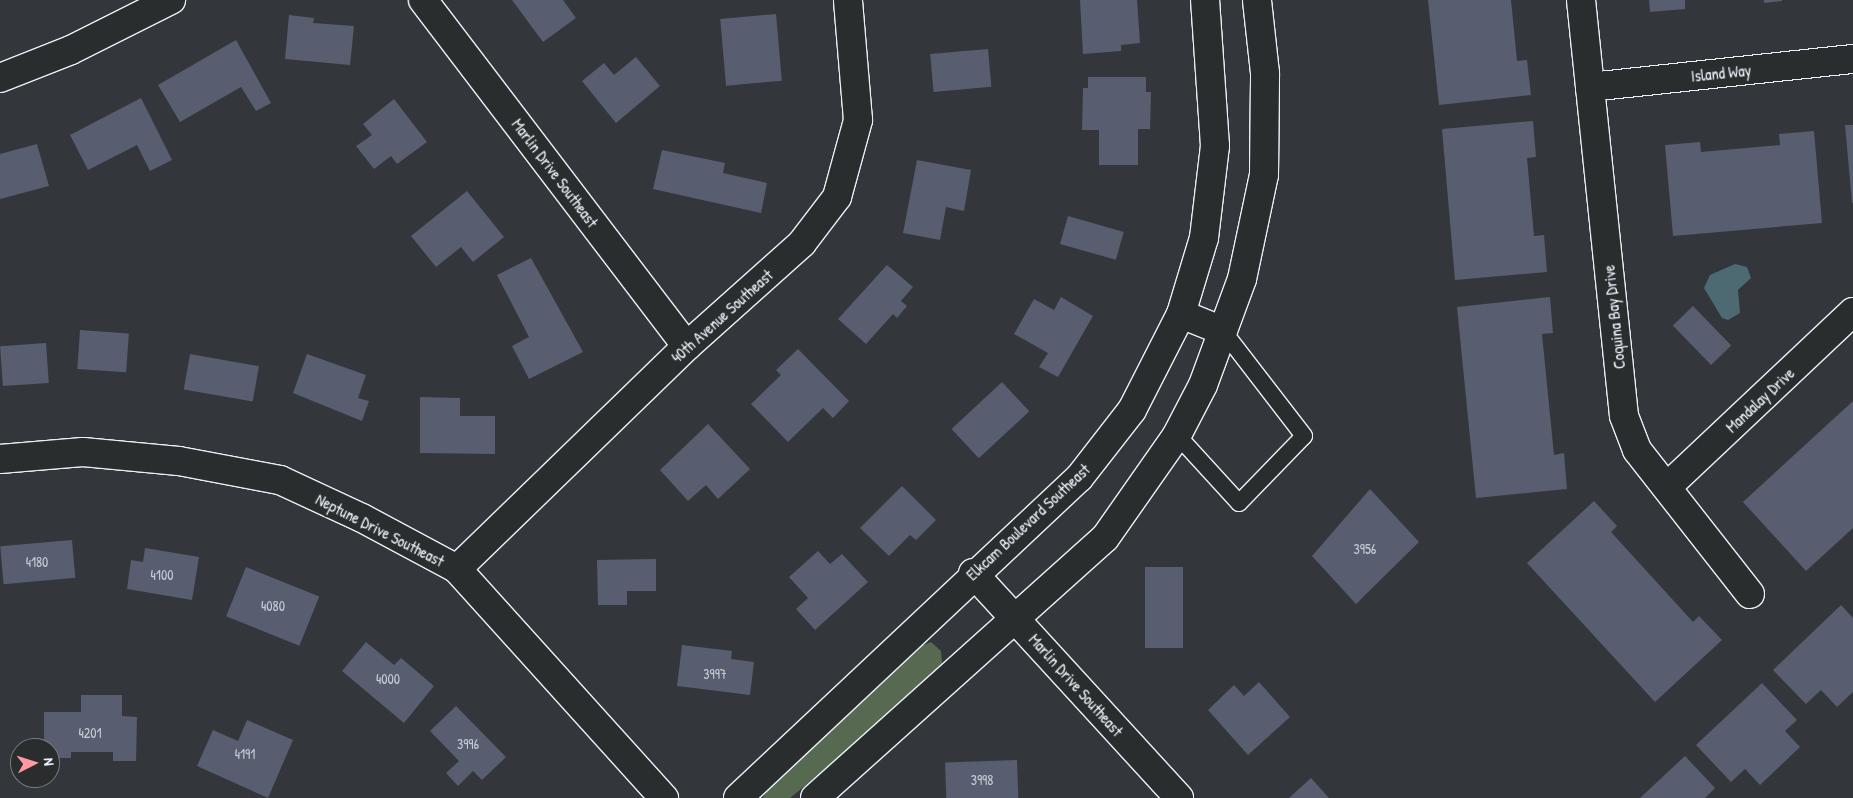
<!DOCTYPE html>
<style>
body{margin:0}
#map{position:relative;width:1853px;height:798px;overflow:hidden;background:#33373b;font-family:"Patrick Hand",sans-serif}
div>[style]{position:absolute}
.green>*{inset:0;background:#586952}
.water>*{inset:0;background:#4d6971}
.building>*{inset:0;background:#585d6f;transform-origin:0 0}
.roads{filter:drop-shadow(1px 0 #e8f1f8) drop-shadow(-1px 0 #e8f1f8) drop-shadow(0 1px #e8f1f8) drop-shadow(0 -1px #e8f1f8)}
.lane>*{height:16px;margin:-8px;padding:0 8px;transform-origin:8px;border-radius:8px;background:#2a2d2e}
.street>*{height:28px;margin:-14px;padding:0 14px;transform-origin:14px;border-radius:14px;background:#2a2d2e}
.secondary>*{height:28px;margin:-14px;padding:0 14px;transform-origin:14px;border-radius:14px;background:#2a2d2e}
span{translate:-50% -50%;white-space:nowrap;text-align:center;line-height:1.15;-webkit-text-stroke:4.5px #2a2d2e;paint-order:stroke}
.number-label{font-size:14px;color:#c4ccd6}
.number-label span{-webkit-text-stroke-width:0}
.street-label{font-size:16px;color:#e8f1f8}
.north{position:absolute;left:10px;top:738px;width:50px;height:50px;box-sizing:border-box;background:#2a2d2e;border:1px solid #767b7f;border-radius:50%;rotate:85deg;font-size:14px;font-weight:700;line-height:20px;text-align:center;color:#e8f1f8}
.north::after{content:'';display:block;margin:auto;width:18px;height:22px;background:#ff9aa2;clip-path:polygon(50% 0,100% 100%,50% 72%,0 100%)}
</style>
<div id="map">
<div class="green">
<div style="clip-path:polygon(931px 642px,941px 651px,943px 673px,790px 798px,763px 798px,767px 789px,919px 647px)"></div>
</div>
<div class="water">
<div style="clip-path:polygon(1735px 264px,1747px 267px,1751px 278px,1738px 290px,1740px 313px,1728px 320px,1722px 318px,1704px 288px,1710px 275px)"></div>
</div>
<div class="building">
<div style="clip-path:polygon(512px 0,563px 0,576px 18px,543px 42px)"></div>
<div style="clip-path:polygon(1080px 0,1137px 0,1140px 43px,1121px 45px,1121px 51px,1083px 54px)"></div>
<div style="clip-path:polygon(1428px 0,1511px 0,1517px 61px,1527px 60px,1531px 95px,1439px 105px)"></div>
<div style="clip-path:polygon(1649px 0,1685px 0,1685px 9px,1650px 12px)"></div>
<div style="clip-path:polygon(1764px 0,1782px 0,1782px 1px,1764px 3px)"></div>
<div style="left:776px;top:14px;width:67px;height:56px;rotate:85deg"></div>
<div style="clip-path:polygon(289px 15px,314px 18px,313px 23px,354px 26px,350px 65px,285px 59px)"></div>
<div style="clip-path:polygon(236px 40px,271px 103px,256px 111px,241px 87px,180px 122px,158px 85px)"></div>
<div style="left:988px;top:49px;width:38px;height:58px;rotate:85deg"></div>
<div style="clip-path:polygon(636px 57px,660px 86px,616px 123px,582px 81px,604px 63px,614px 75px)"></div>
<div style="clip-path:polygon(1088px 77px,1146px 77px,1146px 92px,1151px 92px,1150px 129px,1138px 129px,1138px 165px,1099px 165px,1099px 130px,1082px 130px,1083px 88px,1088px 88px)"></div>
<div style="clip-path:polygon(141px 98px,172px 160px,150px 171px,137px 145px,88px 170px,70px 135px)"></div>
<div style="clip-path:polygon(394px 99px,427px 142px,397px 164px,391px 156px,374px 169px,356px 146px,372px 135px,363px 124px)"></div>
<div style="clip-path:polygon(1533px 121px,1536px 157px,1527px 158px,1534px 236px,1544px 235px,1547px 272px,1455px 280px,1442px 129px)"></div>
<div style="clip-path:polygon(1845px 125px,1853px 125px,1853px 203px,1852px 203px)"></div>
<div style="clip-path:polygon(1814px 131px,1822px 223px,1673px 236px,1665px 145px,1700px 142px,1701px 152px,1780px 145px,1779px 134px)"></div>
<div style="clip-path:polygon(37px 144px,49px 186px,0 199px,0 154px)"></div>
<div style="clip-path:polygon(662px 150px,725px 163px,723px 173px,767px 183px,761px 213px,653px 189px)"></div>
<div style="clip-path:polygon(917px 160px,971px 170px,964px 211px,946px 207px,940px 240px,903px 233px)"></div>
<div style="clip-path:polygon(467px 191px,504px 237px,473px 262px,461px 247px,436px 267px,411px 236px)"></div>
<div style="left:1068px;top:216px;width:58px;height:29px;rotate:16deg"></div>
<div style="clip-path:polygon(531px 258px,583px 352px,529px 379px,512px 346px,529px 337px,497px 275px)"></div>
<div style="clip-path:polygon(887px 265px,913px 287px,901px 301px,907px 306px,897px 318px,893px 314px,866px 344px,838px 319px)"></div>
<div style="clip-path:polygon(1061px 297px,1093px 316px,1058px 377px,1039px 367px,1048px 353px,1014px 334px,1034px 299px,1054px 310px)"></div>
<div style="clip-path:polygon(1550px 297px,1553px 333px,1542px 334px,1554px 455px,1564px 453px,1567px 489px,1476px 498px,1457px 307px)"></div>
<div style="left:1693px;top:306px;width:55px;height:28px;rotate:46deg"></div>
<div style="left:80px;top:330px;width:49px;height:39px;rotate:4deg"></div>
<div style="left:46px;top:343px;width:40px;height:46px;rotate:86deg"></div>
<div style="clip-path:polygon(798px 349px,849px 401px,833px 418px,823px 408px,788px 442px,751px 404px,781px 375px,776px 370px)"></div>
<div style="left:190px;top:354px;width:70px;height:36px;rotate:10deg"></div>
<div style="clip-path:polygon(307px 354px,366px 375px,358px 398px,369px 401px,362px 421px,293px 393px)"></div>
<div style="left:1002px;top:382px;width:40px;height:69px;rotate:47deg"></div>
<div style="clip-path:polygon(420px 397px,460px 398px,460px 416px,495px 416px,495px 454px,420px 453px)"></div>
<div style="clip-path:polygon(1853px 401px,1853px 528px,1806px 571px,1743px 502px)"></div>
<div style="clip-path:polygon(708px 424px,750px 469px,718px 499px,706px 485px,688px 501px,660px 470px)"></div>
<div style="clip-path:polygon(902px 486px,936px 520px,916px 540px,910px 535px,889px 556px,860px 528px)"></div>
<div style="clip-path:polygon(1370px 489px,1419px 542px,1356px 604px,1312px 556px)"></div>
<div style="clip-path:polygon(1594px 501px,1617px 526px,1611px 532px,1693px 622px,1699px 616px,1722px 640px,1655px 702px,1527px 563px)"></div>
<div style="left:72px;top:540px;width:38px;height:72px;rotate:85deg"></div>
<div style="clip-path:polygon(145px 548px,199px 557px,192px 600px,127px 589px,131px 560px,143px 562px)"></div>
<div style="clip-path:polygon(818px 551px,830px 564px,842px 554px,868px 582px,815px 630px,796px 609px,808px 598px,789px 577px)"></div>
<div style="clip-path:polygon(656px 559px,656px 591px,627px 591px,627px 605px,598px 605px,597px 560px)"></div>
<div style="left:246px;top:567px;width:79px;height:53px;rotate:22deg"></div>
<div style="left:1183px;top:567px;width:81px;height:38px;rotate:90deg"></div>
<div style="clip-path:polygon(1841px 605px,1853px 618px,1853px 692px,1837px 707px,1821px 690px,1806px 704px,1773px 670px)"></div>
<div style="clip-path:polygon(366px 642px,394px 665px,401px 658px,434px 686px,404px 723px,342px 671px)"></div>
<div style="clip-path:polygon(682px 645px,732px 651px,731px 659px,754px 662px,750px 695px,677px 686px)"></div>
<div style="clip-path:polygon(1259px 682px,1290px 717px,1248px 755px,1208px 710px,1234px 685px,1244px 696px)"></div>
<div style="clip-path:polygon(1762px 683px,1797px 720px,1785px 731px,1800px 747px,1760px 785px,1745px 769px,1731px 782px,1696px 745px)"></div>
<div style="clip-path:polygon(81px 695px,122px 695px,122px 716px,137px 717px,136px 761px,113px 761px,113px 752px,71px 752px,71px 758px,50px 758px,50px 748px,44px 748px,44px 712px,81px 712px)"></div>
<div style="clip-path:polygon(456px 706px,506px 757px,482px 780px,473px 771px,458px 786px,446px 773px,459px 761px,430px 731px)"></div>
<div style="clip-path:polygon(247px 720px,293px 740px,268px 798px,197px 766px,213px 730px,238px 741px)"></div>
<div style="clip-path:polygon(1685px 756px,1715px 788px,1705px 798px,1640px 798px)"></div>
<div style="left:1017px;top:760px;width:38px;height:72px;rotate:88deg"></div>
<div style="clip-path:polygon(1311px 778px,1329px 798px,1289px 798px)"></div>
</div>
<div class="roads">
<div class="lane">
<div style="left:1177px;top:435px;width:92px;rotate:47.6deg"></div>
<div style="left:1239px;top:503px;width:93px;rotate:-45.9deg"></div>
<div style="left:1304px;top:436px;width:133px;rotate:-127.6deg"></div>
</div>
<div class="street">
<div style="left:423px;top:0;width:435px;rotate:52.7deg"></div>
<div style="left:1581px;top:0;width:418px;rotate:84.1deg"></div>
<div style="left:1624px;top:416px;width:36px;rotate:69deg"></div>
<div style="left:1637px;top:450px;width:183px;rotate:51.9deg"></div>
<div style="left:0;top:78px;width:76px;rotate:-21.5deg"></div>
<div style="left:71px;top:50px;width:112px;rotate:-26.6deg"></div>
<div style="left:1590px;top:87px;width:264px;rotate:-6.1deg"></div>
<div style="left:0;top:459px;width:83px;rotate:-4.8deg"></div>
<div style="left:83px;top:452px;width:96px;rotate:5.4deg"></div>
<div style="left:179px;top:461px;width:103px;rotate:10.7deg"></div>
<div style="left:280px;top:480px;width:90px;rotate:24.9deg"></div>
<div style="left:362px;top:518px;width:108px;rotate:28.2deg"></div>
<div style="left:457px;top:569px;width:309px;rotate:47.9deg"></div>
<div style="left:1667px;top:487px;width:255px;rotate:-43.3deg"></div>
<div style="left:457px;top:569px;width:320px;rotate:-44.1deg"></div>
<div style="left:687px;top:346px;width:154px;rotate:-41.8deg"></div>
<div style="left:802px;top:243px;width:58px;rotate:-52.7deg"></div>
<div style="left:837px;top:197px;width:80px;rotate:-74.7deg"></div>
<div style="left:858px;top:120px;width:120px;rotate:-94.8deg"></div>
<div style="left:973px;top:573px;width:305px;rotate:47.5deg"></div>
</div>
<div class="secondary">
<div style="left:1181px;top:314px;width:45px;rotate:22deg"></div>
<div style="left:738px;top:798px;width:468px;rotate:-43.2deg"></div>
<div style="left:1079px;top:478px;width:86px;rotate:-52.1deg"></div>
<div style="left:1132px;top:410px;width:108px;rotate:-63deg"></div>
<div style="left:1181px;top:314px;width:79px;rotate:-73.2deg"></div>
<div style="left:1204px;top:238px;width:93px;rotate:-83.2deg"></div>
<div style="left:1215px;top:146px;width:146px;rotate:-93.9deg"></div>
<div style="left:815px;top:798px;width:389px;rotate:-41.9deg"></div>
<div style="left:1105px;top:538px;width:126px;rotate:-55deg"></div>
<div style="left:1177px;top:435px;width:56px;rotate:-62.5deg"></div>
<div style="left:1203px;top:385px;width:113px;rotate:-69.8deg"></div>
<div style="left:1242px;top:279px;width:106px;rotate:-78.1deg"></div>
<div style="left:1264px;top:175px;width:102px;rotate:-89.4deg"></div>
<div style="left:1265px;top:73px;width:73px;rotate:-96.3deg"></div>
</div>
</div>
<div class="number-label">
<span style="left:1365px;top:549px">3956</span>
<span style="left:37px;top:562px">4180</span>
<span style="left:162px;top:575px">4100</span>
<span style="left:273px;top:606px">4080</span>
<span style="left:715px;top:674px">3997</span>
<span style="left:388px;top:679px">4000</span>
<span style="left:90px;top:733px">4201</span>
<span style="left:468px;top:744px">3996</span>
<span style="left:245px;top:754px">4191</span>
<span style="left:982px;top:780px">3998</span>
</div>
<div class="street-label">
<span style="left:1721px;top:73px;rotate:-6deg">Island Way</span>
<span style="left:555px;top:173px;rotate:53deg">Marlin Drive Southeast</span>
<span style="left:722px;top:316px;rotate:-42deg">40th Avenue Southeast</span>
<span style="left:1614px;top:317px;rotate:-96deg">Coquina Bay Drive</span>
<span style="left:1760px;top:400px;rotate:-43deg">Mandalay Drive</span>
<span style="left:1028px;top:522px;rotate:-43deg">Elkcam Boulevard Southeast</span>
<span style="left:380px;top:530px;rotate:27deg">Neptune Drive Southeast</span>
<span style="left:1076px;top:685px;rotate:48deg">Marlin Drive Southeast</span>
</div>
<div class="north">N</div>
</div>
